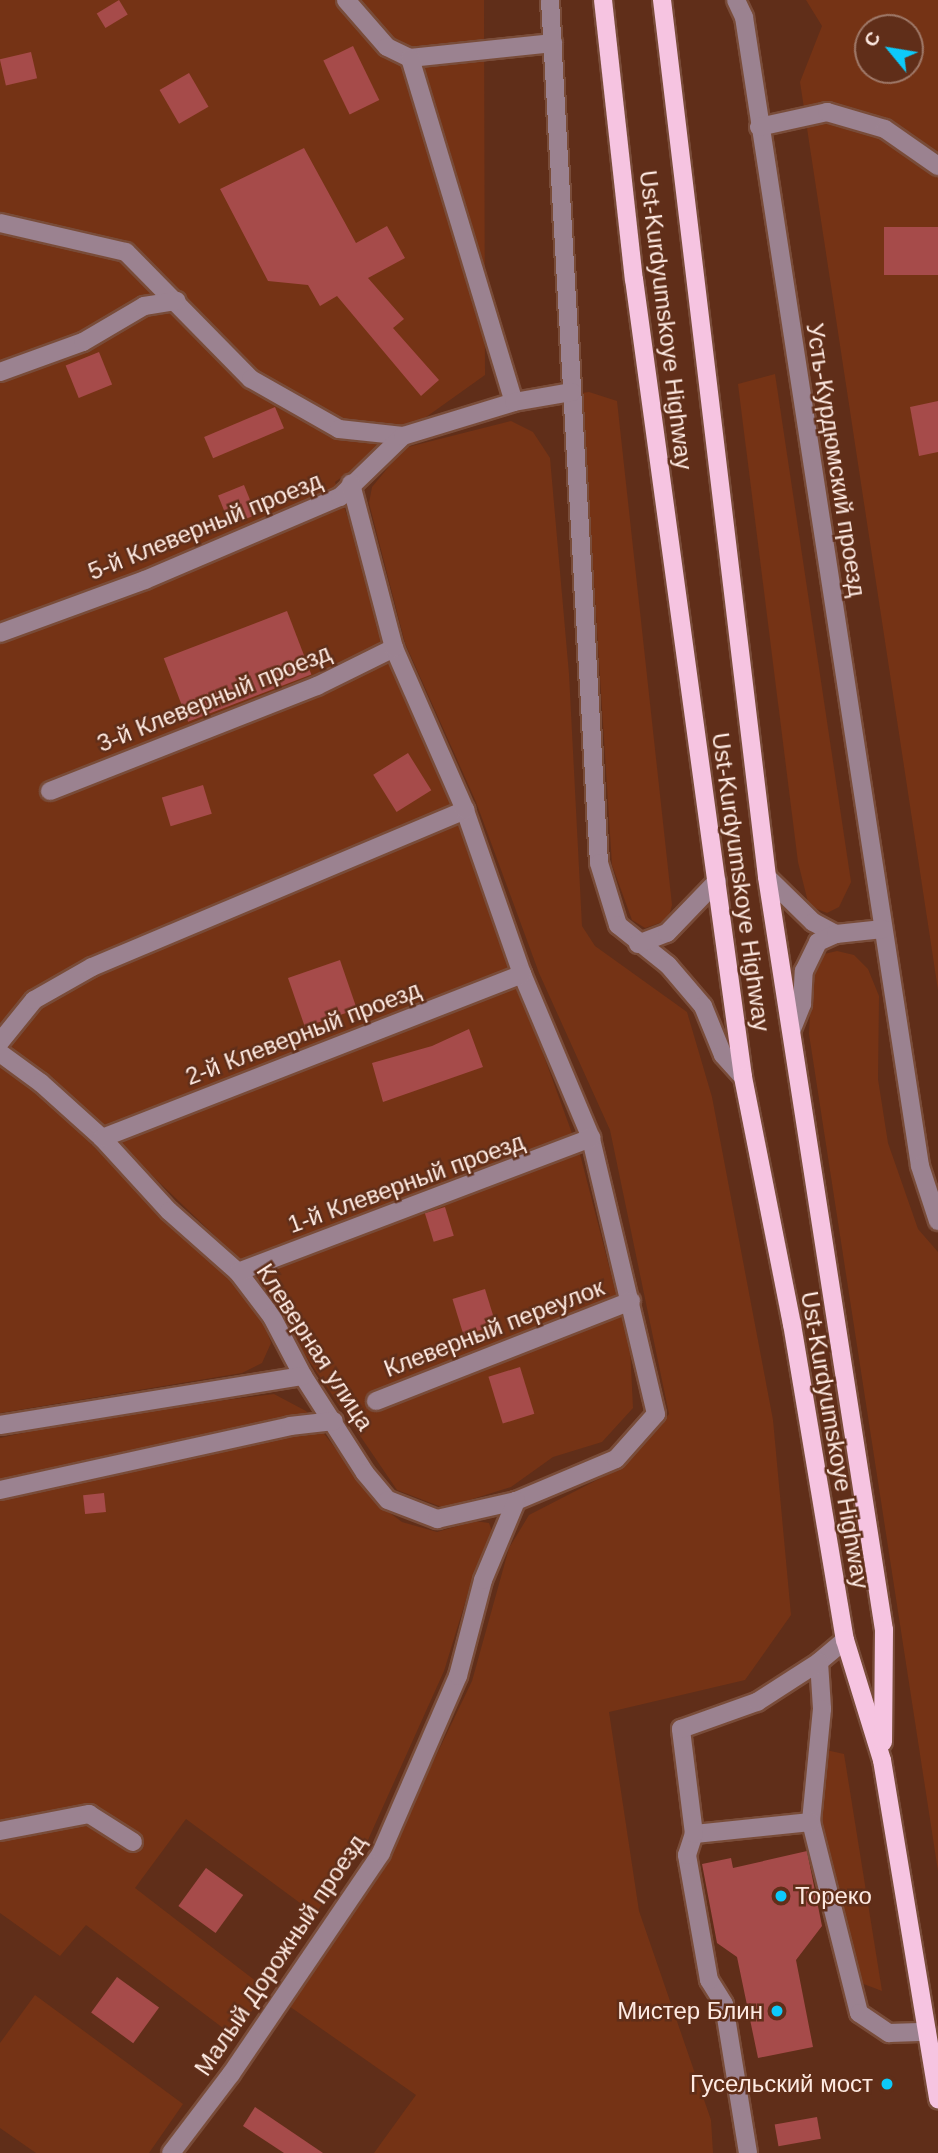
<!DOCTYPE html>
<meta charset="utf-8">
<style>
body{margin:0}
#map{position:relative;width:938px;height:2153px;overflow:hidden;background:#602e19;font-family:Arial,sans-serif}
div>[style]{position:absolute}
.green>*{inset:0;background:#753315}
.building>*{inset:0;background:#a64b4a;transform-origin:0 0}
.roads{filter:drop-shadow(2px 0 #794c39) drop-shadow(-2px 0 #794c39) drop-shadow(0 2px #794c39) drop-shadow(0 -2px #794c39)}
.minor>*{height:18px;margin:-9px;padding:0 9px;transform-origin:9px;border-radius:9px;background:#9b8290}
.major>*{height:18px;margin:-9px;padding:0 9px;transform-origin:9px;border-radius:9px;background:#f6c4e1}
.dots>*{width:19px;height:19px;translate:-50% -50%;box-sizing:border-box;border:4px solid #602e19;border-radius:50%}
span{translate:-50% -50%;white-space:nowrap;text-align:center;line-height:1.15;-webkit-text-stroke:5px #602e19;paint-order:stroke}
.street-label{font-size:24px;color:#feeae2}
.poi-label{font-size:24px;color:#feeae2}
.left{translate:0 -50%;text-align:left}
.right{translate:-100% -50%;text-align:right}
.north{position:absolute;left:854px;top:14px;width:70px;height:70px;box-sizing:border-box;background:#602e19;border:2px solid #9f7969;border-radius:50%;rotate:300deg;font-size:19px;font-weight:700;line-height:28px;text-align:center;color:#feeae2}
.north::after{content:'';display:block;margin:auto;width:24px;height:32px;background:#0dcafa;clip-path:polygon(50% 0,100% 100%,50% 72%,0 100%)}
</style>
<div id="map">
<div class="green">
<div style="clip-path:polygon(0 0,484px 0,485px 375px,335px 482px,581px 1158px,630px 1347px,633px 1408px,602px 1442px,553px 1457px,511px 1487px,444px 1508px,397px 1490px,241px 1261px,108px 1133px,91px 1144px,226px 1276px,264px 1322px,271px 1343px,262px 1363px,242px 1373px,0 1413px)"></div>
<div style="clip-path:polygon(evenodd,806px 0,938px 0,938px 990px,800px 82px,822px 26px,806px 0,868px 28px,910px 28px,910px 70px,868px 70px,868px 28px)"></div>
<div style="clip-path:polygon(775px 374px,851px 882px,839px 907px,827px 913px,809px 906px,798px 862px,738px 384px)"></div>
<div style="clip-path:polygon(589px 392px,617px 401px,672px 905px,668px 920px,645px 928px,632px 920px,612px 865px,582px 393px)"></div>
<div style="clip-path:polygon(511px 421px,533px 432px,550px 458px,569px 674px,582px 926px,595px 946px,687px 1012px,712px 1097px,773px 1420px,791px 1615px,745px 1680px,609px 1712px,639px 1911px,711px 2120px,713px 2153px,374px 2153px,416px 2095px,289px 2006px,385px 1862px,472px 1681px,509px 1548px,529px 1515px,624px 1466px,669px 1414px,610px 1130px,539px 973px,476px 802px,405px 643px,369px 503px,372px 487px,404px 448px)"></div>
<div style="clip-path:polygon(837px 951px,854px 955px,868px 969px,879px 996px,878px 1079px,888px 1143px,918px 1229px,938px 1252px,938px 1871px,809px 1034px,812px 972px,824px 954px)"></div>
<div style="clip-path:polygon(274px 1394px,306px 1411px,382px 1507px,402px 1522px,437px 1532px,475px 1521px,489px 1523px,493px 1534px,473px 1577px,444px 1671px,368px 1840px,315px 1914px,186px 1819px,135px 1888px,266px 1989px,235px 2037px,86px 1925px,60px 1956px,0 1913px,0 1438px,105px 1415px)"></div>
<div style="clip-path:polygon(826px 1750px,844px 1754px,882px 1991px,861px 1983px,819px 1826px)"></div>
<div style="clip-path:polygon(35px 1995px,183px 2104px,149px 2153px,36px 2153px,0 2128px,0 2043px)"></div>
</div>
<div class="building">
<div style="left:119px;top:0;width:17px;height:26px;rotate:59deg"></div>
<div style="left:353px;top:46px;width:60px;height:33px;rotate:64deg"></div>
<div style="left:31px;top:52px;width:27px;height:32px;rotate:77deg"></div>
<div style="left:189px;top:73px;width:39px;height:34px;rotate:60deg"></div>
<div style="clip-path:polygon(304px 148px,356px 243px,387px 226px,405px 258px,368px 278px,404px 319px,393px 328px,439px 380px,421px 396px,337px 296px,320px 306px,308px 285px,268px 281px,220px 189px)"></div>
<div style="left:938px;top:227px;width:48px;height:54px;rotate:90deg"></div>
<div style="left:99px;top:352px;width:35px;height:36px;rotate:68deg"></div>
<div style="clip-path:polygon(938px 401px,938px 452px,919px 456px,910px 407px)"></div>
<div style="left:275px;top:407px;width:23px;height:77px;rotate:67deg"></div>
<div style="left:244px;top:485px;width:32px;height:28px;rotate:68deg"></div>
<div style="left:287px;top:611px;width:68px;height:132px;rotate:69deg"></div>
<div style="left:408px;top:753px;width:44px;height:41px;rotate:58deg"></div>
<div style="left:203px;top:785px;width:30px;height:43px;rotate:73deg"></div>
<div style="left:340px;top:960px;width:52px;height:55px;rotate:71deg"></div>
<div style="clip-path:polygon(469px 1029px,483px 1067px,383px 1102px,372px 1063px,432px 1046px)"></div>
<div style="left:445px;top:1207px;width:30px;height:21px;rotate:73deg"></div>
<div style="left:485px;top:1289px;width:38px;height:34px;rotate:73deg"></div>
<div style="left:520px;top:1367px;width:49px;height:33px;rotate:73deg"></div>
<div style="left:104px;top:1493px;width:19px;height:21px;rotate:84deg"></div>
<div style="clip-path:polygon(807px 1851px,822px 1926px,796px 1960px,813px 2047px,758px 2058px,737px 1957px,717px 1943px,702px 1864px,731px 1858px,733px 1868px)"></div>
<div style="left:206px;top:1868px;width:46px;height:47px;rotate:36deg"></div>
<div style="left:117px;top:1977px;width:52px;height:44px;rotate:36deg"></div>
<div style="clip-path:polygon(255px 2107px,323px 2153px,284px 2153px,243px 2126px)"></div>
<div style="left:817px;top:2117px;width:22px;height:43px;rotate:80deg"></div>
</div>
<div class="roads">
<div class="minor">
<div style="left:346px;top:0;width:62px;rotate:48.9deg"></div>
<div style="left:387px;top:47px;width:25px;rotate:26deg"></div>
<div style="left:410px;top:58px;width:144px;rotate:-6deg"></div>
<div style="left:550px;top:0;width:864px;rotate:86.75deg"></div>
<div style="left:599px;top:863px;width:65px;rotate:73deg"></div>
<div style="left:618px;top:925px;width:64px;rotate:38.7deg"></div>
<div style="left:668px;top:965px;width:54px;rotate:49.5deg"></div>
<div style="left:703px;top:1006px;width:53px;rotate:67.8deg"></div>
<div style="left:723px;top:1055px;width:30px;rotate:48deg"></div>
<div style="left:736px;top:0;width:19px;rotate:65deg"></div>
<div style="left:744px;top:17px;width:1162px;rotate:81.29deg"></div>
<div style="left:920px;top:1166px;width:58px;rotate:71.9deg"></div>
<div style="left:410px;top:58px;width:359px;rotate:73.2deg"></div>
<div style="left:759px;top:127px;width:70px;rotate:-12.4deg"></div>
<div style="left:827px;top:112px;width:60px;rotate:16.3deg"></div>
<div style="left:885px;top:129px;width:65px;rotate:34.9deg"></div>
<div style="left:0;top:223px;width:129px;rotate:13deg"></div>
<div style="left:126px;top:252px;width:178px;rotate:45.5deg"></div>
<div style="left:251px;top:379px;width:101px;rotate:29.6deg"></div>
<div style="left:339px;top:429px;width:64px;rotate:6.2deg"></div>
<div style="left:0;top:372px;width:88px;rotate:-19.9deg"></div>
<div style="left:83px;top:342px;width:71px;rotate:-30.5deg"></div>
<div style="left:144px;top:306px;width:33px;rotate:-9deg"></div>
<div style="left:0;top:633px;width:154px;rotate:-20.1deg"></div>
<div style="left:145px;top:580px;width:212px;rotate:-23.1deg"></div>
<div style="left:340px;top:497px;width:88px;rotate:-44.1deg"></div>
<div style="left:403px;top:436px;width:116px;rotate:-17deg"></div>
<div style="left:514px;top:402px;width:59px;rotate:-9.8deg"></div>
<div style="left:50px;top:791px;width:287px;rotate:-21.5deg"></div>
<div style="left:317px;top:686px;width:86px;rotate:-26.3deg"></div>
<div style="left:767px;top:877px;width:64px;rotate:44.4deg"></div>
<div style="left:813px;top:922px;width:26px;rotate:28deg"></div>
<div style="left:638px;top:944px;width:31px;rotate:-21deg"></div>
<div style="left:667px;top:933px;width:72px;rotate:-46.1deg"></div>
<div style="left:792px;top:1029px;width:27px;rotate:-68deg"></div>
<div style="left:802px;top:1004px;width:33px;rotate:-87deg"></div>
<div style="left:804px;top:971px;width:32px;rotate:-64deg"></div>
<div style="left:818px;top:942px;width:20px;rotate:-24deg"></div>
<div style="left:836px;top:934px;width:47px;rotate:-6.1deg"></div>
<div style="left:0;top:1042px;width:54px;rotate:-51deg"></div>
<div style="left:34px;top:1000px;width:67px;rotate:-29.6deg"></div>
<div style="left:92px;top:967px;width:405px;rotate:-22.8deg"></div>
<div style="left:0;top:1053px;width:51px;rotate:36.2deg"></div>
<div style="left:41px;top:1083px;width:82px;rotate:42deg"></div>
<div style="left:102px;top:1138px;width:99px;rotate:47.5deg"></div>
<div style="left:169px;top:1211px;width:92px;rotate:41.5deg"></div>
<div style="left:238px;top:1272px;width:56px;rotate:52.9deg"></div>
<div style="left:272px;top:1317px;width:67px;rotate:62.3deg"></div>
<div style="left:303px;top:1376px;width:115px;rotate:57.4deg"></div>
<div style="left:365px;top:1473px;width:35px;rotate:50deg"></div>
<div style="left:388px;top:1500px;width:53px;rotate:21.2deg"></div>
<div style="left:437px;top:1519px;width:81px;rotate:-12.8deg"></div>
<div style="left:516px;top:1501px;width:108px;rotate:-22.8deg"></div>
<div style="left:616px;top:1459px;width:60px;rotate:-48.4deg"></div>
<div style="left:656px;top:1414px;width:284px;rotate:-103.3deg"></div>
<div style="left:591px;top:1138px;width:178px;rotate:-112.8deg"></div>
<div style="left:522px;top:974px;width:174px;rotate:-109.2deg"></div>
<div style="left:465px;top:810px;width:177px;rotate:-113.7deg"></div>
<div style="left:394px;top:648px;width:170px;rotate:-104.7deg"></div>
<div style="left:102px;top:1138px;width:451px;rotate:-21.3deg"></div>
<div style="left:238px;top:1272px;width:378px;rotate:-20.8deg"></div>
<div style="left:376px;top:1401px;width:274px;rotate:-21.4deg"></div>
<div style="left:0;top:1425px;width:307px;rotate:-9.2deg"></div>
<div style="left:0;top:1490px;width:297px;rotate:-12.4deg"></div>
<div style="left:290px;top:1426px;width:44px;rotate:-6.5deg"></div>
<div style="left:845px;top:1640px;width:34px;rotate:140deg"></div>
<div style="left:819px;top:1662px;width:47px;rotate:86.3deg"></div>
<div style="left:822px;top:1709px;width:114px;rotate:95.6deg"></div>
<div style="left:811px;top:1822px;width:197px;rotate:75.9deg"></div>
<div style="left:859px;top:2013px;width:36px;rotate:34deg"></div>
<div style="left:889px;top:2033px;width:38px;rotate:-2deg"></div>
<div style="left:0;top:1831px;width:91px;rotate:-10.8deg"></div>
<div style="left:89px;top:1814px;width:52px;rotate:32.5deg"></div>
<div style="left:694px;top:1834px;width:118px;rotate:-5.9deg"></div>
<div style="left:171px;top:2153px;width:99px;rotate:-52.8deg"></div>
<div style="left:231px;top:2074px;width:267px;rotate:-55.8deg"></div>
<div style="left:381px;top:1853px;width:193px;rotate:-66.5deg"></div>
<div style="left:458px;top:1676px;width:99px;rotate:-75.4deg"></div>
<div style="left:483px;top:1580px;width:86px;rotate:-67.3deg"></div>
<div style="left:748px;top:2153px;width:151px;rotate:-99.2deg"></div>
<div style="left:724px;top:2004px;width:28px;rotate:-122deg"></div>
<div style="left:709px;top:1980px;width:127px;rotate:-100deg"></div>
<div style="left:687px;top:1855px;width:22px;rotate:-72deg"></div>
<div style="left:694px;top:1834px;width:106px;rotate:-97.1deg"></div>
<div style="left:681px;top:1729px;width:81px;rotate:-19.6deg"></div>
<div style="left:757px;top:1702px;width:74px;rotate:-32.8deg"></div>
</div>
<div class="major">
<div style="left:603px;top:0;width:281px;rotate:83.7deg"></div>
<div style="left:634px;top:279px;width:805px;rotate:82.22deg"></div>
<div style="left:743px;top:1077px;width:252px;rotate:78.8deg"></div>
<div style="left:792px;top:1324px;width:320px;rotate:80.5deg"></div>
<div style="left:845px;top:1640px;width:126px;rotate:72.9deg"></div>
<div style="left:882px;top:1760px;width:344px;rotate:80.6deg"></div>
<div style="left:662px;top:0;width:883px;rotate:83.17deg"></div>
<div style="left:767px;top:877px;width:762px;rotate:81.17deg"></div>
<div style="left:884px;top:1630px;width:112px;rotate:90.5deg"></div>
</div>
</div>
<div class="dots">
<div style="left:781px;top:1896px;background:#0dcafa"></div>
<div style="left:777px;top:2011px;background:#0dcafa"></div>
<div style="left:887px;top:2084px;background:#0dcafa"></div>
</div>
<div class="street-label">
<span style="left:666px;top:320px;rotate:83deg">Ust-Kurdyumskoye Highway</span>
<span style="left:836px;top:460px;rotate:81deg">Усть-Курдюмский проезд</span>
<span style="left:205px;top:526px;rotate:-22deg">5-й Клеверный проезд</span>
<span style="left:214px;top:698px;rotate:-22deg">3-й Клеверный проезд</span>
<span style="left:741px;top:882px;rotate:82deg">Ust-Kurdyumskoye Highway</span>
<span style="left:303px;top:1033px;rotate:-21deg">2-й Клеверный проезд</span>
<span style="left:406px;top:1183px;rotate:-20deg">1-й Клеверный проезд</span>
<span style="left:494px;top:1328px;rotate:-21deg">Клеверный переулок</span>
<span style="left:315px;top:1347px;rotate:57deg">Клеверная улица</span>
<span style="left:835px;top:1440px;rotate:80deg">Ust-Kurdyumskoye Highway</span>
<span style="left:280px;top:1955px;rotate:-56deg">Малый Дорожный проезд</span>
</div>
<div class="poi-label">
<span class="left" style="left:795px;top:1896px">Тореко</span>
<span class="right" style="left:763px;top:2011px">Мистер Блин</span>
<span class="right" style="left:873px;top:2084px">Гусельский мост</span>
</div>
<div class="north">С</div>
</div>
